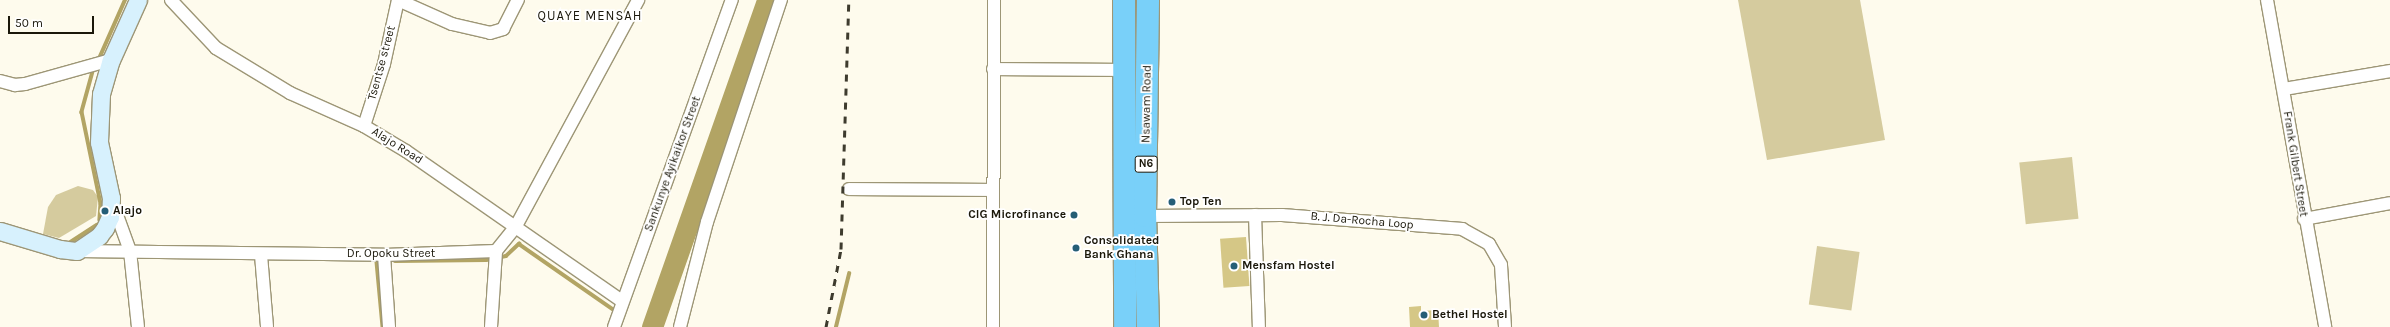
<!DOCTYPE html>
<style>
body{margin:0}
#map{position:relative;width:2390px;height:327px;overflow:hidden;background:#fefbed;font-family:Karla,sans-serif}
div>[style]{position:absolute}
.green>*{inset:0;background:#d5cb9e;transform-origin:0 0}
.stream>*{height:3.5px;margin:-1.75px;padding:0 1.75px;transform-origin:1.75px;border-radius:1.75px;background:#b2a464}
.river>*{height:21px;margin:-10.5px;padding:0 10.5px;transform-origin:10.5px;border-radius:10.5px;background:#b2a464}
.building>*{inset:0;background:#d5c786;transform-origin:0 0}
.roads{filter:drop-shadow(1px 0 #9d9676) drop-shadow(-1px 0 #9d9676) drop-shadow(0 1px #9d9676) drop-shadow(0 -1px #9d9676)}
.street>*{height:12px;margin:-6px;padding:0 6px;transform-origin:6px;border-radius:6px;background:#fff}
.secondary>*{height:17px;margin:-8.5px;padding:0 8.5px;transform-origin:8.5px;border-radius:8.5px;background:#d7f1fd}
.highway>*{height:22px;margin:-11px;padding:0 11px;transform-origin:11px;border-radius:11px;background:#79d0f9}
.rail>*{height:3px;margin-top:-1.5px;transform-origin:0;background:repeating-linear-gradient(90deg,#3e3b2e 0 7px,transparent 0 14px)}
.dots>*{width:11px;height:11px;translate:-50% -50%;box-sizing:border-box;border:2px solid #fff;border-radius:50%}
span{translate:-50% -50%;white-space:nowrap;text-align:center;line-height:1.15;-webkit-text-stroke:3.5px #fff;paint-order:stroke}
.shield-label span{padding:1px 3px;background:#fff;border:1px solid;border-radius:3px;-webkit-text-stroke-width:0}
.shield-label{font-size:11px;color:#1a170a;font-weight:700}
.street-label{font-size:12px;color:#1a170a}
.poi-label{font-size:12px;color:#1a170a;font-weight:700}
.left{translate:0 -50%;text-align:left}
.right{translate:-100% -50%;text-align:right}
.neighbourhood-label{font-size:13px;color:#1a170a;letter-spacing:1px}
.scale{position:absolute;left:8px;top:16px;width:86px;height:18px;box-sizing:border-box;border:2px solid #1a170a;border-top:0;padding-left:5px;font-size:12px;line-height:14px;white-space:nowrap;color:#1a170a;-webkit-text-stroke:3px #fff;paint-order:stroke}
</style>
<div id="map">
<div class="green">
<div style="clip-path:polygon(1738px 0,1860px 0,1885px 140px,1767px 160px)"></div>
<div style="left:2072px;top:157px;width:62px;height:53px;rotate:84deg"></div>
<div style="clip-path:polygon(78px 186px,93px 190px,98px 197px,96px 216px,59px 238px,43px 234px,48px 207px,56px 195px)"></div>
<div style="left:1817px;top:246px;width:43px;height:59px;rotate:8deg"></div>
</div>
<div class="stream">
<div style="left:98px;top:61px;width:67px;rotate:-66.1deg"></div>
<div style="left:94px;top:68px;width:46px;rotate:105.3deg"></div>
<div style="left:82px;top:112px;width:94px;rotate:78.3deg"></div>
<div style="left:101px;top:204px;width:16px;rotate:94deg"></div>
<div style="left:69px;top:243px;width:33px;rotate:-33deg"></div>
<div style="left:395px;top:261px;width:91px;rotate:-0.6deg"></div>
<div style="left:486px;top:260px;width:20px;rotate:-11deg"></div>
<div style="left:506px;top:256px;width:18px;rotate:-43deg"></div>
<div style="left:519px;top:244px;width:116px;rotate:34.8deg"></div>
<div style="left:377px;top:262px;width:65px;rotate:84.7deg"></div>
<div style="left:836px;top:327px;width:55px;rotate:-76.2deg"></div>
</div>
<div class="river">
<div style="left:652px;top:327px;width:347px;rotate:-70.6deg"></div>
</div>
<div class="building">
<div style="left:1246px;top:237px;width:49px;height:26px;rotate:86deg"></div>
<div style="clip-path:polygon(1421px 306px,1421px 311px,1438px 310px,1439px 327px,1410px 327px,1409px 307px)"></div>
</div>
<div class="roads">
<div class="street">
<div style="left:171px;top:0;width:66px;rotate:46.8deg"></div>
<div style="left:216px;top:48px;width:87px;rotate:31.3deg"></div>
<div style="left:290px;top:93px;width:81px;rotate:24deg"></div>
<div style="left:364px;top:126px;width:49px;rotate:30.8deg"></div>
<div style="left:406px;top:151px;width:263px;rotate:34.8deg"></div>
<div style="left:398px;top:0;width:59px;rotate:24deg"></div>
<div style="left:452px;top:24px;width:39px;rotate:13deg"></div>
<div style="left:490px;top:33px;width:14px;rotate:-17deg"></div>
<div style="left:503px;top:29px;width:33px;rotate:-63deg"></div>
<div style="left:2267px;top:0;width:332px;rotate:79.9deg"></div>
<div style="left:993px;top:69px;width:131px;rotate:0.4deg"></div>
<div style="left:0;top:81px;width:16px;rotate:15deg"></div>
<div style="left:15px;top:85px;width:10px;rotate:-6deg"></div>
<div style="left:25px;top:84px;width:89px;rotate:-15.6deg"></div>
<div style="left:2284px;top:89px;width:108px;rotate:-9.6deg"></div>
<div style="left:364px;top:126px;width:65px;rotate:-72.1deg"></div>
<div style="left:384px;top:64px;width:66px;rotate:-77.7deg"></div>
<div style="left:849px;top:189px;width:144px;rotate:0.4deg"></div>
<div style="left:113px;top:204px;width:50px;rotate:70.1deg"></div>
<div style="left:130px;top:251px;width:76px;rotate:84deg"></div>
<div style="left:1255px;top:215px;width:112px;rotate:88deg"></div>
<div style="left:1145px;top:216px;width:137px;rotate:-0.4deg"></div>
<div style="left:1282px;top:215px;width:181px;rotate:4.4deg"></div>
<div style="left:1462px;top:229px;width:31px;rotate:29deg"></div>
<div style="left:1489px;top:244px;width:24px;rotate:60deg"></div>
<div style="left:1501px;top:265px;width:62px;rotate:86.3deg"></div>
<div style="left:2304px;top:219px;width:87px;rotate:-10.5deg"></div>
<div style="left:77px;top:251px;width:307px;rotate:0.7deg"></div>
<div style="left:384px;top:255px;width:112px;rotate:-2deg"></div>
<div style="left:496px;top:251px;width:32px;rotate:-51deg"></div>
<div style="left:516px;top:226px;width:257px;rotate:-61.6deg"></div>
<div style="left:261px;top:255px;width:72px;rotate:85.2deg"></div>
<div style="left:384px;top:255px;width:72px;rotate:86deg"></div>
<div style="left:491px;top:327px;width:76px;rotate:-86.2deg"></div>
<div style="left:614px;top:327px;width:348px;rotate:-70.2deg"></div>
<div style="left:680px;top:327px;width:108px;rotate:-75.6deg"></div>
<div style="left:707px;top:222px;width:234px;rotate:-71.6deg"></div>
<div style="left:993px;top:327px;width:327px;rotate:-89.8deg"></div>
</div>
<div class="secondary">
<div style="left:0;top:231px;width:63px;rotate:16.7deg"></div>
<div style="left:60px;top:249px;width:17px;rotate:7deg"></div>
<div style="left:77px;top:251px;width:27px;rotate:-34deg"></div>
<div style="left:99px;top:236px;width:10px;rotate:-53deg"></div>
<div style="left:105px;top:228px;width:12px;rotate:-66deg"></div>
<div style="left:110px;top:217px;width:19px;rotate:-87deg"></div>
<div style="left:111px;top:198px;width:57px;rotate:-102.1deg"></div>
<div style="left:99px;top:142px;width:48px;rotate:-87.6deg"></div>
<div style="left:101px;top:94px;width:35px;rotate:-74deg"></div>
<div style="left:111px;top:60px;width:66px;rotate:-65.8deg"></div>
</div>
<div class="highway">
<div style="left:1124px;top:0;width:327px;rotate:89.8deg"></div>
<div style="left:1148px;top:327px;width:111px;rotate:-91.5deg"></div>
<div style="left:1145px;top:216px;width:216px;rotate:-89.2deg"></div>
</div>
</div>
<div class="rail">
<div style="left:826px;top:327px;width:79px;rotate:-79.1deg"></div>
<div style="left:841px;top:249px;width:249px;rotate:-88.2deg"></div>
</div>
<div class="dots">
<div style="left:1172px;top:202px;background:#255e77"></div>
<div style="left:105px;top:211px;background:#255e77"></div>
<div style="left:1074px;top:215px;background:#255e77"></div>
<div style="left:1076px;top:248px;background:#255e77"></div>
<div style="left:1234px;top:266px;background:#255e77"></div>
<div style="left:1424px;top:315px;background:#255e77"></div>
</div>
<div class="shield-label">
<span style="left:1146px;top:164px">N6</span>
</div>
<div class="street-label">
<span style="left:382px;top:63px;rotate:-75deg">Tsentse street</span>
<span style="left:1147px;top:104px;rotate:-89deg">Nsawam Road</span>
<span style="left:397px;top:146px;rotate:32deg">Alajo Road</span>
<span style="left:673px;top:164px;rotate:-70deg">Sankunye Ayikaikor Street</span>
<span style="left:2295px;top:164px;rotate:81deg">Frank Gilbert Street</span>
<span style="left:1362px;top:221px;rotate:5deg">B. J. Da-Rocha Loop</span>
<span style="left:391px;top:254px">Dr. Opoku Street</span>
</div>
<div class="poi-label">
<span class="left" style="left:1180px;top:202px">Top Ten</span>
<span class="left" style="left:113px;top:211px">Alajo</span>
<span class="right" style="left:1066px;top:215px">CIG Microfinance</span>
<span class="left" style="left:1084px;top:248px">Consolidated<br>Bank Ghana</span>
<span class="left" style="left:1242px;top:266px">Mensfam Hostel</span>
<span class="left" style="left:1432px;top:315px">Bethel Hostel</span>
</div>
<div class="neighbourhood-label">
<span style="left:590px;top:16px">QUAYE MENSAH</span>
</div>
<div class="scale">50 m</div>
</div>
